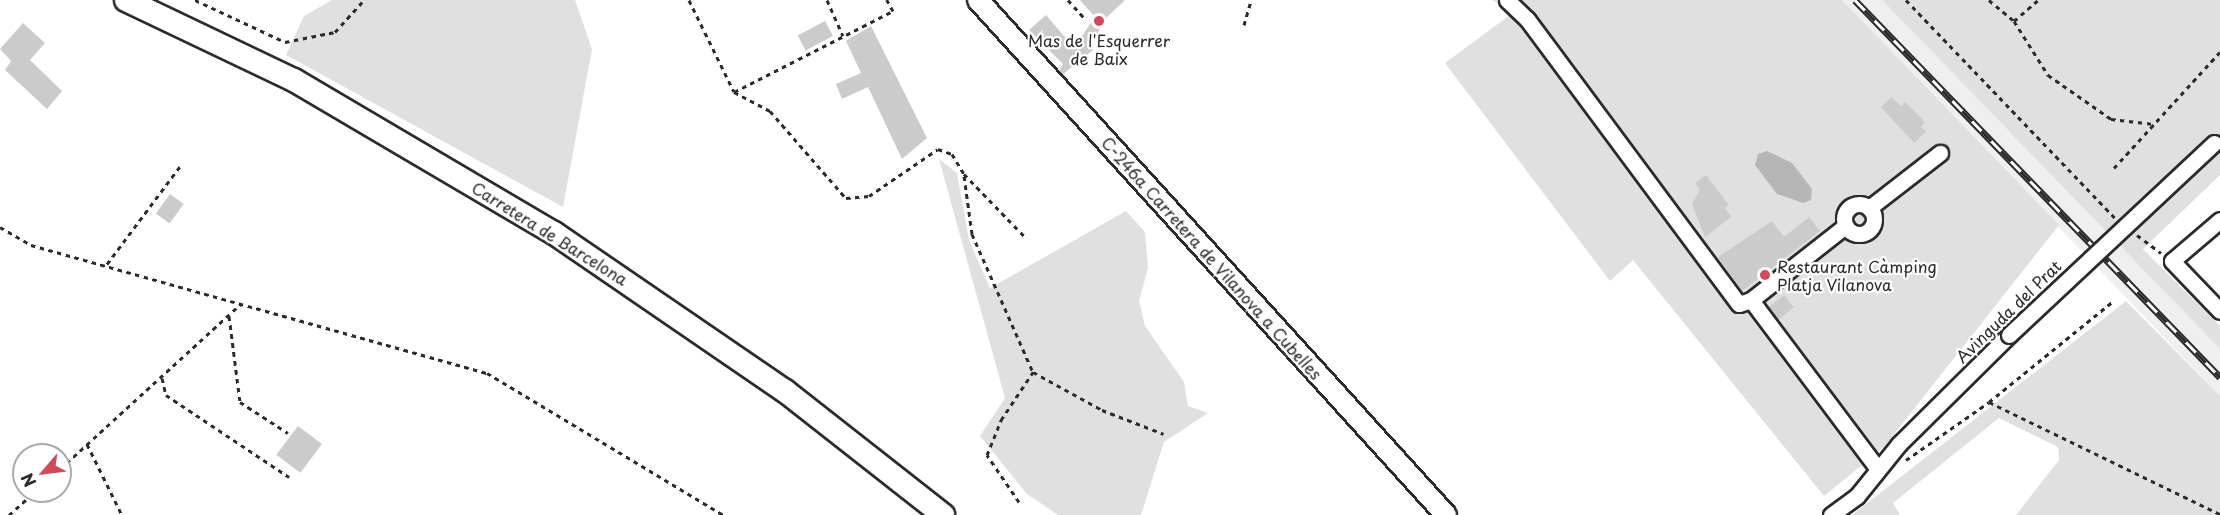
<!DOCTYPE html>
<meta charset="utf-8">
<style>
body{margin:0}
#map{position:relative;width:2220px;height:515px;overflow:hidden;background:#fff;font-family:"Playpen Sans",sans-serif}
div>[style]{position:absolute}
.built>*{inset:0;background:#efefef}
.green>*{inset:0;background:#e0e0e0}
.water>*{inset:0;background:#b6b6b6}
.building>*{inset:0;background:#cbcbcb;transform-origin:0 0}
.path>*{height:3px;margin-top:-1.5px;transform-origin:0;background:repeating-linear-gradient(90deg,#2b2b2b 0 4.5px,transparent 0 9px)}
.roads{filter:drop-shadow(2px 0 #2b2b2b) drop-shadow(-2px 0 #2b2b2b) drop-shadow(0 2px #2b2b2b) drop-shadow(0 -2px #2b2b2b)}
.minor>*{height:15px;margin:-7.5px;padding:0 7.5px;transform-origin:7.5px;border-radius:7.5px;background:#fff}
.minor>.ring{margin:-7.5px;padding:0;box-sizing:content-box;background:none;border:15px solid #fff;border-radius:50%}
.major>*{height:20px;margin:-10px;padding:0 10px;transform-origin:10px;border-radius:10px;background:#fff}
.highway>*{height:22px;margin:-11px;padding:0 11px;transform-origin:11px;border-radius:11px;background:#fff}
.rail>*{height:7px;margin-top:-3.5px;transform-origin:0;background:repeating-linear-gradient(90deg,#fff 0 14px,#2b2b2b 0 28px);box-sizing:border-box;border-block:2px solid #2b2b2b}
.bridges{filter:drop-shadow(2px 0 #2b2b2b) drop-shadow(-2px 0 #2b2b2b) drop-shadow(0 2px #2b2b2b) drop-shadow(0 -2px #2b2b2b)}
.minor-bridge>*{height:15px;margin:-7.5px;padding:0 7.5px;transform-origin:7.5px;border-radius:7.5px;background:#fff}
.dots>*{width:16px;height:16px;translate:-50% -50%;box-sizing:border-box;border:3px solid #fff;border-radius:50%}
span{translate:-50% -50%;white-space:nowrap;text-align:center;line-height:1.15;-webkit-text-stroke:4.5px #fff;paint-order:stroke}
.poi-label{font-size:16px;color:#2b2b2b}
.left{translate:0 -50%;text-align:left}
.street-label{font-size:16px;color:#2b2b2b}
.north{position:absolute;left:12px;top:443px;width:60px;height:60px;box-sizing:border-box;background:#fff;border:2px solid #aaa;border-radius:50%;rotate:242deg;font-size:16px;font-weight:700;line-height:24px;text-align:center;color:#2b2b2b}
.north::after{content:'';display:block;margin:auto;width:21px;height:27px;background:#d1495b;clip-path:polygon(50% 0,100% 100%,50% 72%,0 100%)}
</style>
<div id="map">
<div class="built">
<div style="clip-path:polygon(1842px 0,1882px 0,2220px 349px,2220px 396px)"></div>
</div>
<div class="green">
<div style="clip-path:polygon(332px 0,575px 0,592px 49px,563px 207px,286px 55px,304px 16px)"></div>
<div style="clip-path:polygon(1493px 0,1842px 0,2059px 225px,1884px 447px,1824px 496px,1633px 260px,1610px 281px,1445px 63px,1510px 15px)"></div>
<div style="clip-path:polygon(1882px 0,2220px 0,2220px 175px,2143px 249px,2220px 326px,2220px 349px)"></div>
<div style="clip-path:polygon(939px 159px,957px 173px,969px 240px,990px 288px,1126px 211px,1145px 232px,1148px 268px,1139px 301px,1145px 326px,1184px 382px,1188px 406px,1208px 413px,1164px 442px,1141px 515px,1058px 515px,1027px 494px,980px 436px,1005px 398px)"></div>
<div style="clip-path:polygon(2126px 301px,2220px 396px,2220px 515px,2016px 515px,2059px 460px,2058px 447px,1999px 418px,1893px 503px,1900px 515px,1852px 515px)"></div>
</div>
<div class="water">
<div style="clip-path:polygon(1767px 151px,1792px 163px,1812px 189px,1811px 200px,1803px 203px,1777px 194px,1755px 165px,1758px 154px)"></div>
</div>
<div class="building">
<div style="clip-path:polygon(1080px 0,1125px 0,1107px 17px,1090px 46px,1093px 50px,1062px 75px,1059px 71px,1063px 64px,1029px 30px,1046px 15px,1074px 48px,1095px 17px)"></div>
<div style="left:825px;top:21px;width:17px;height:31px;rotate:62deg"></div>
<div style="clip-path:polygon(23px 23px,45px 43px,30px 60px,62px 91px,47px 109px,5px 70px,11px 61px,0 49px)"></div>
<div style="clip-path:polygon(871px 26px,927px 138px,902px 159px,868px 87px,842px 99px,836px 84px,861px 73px,846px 41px)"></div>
<div style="clip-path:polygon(1891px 97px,1901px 106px,1905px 102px,1925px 122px,1921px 127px,1926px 131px,1914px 143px,1881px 107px)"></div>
<div style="clip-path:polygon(1706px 175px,1729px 205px,1725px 208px,1731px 217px,1705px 237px,1692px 204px,1700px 190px,1695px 183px)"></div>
<div style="left:170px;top:194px;width:17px;height:24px;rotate:36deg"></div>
<div style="clip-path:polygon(1809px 217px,1820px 231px,1742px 291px,1718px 257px,1772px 221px,1784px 237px)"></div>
<div style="left:1784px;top:295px;width:16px;height:20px;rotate:52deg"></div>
<div style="left:298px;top:426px;width:30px;height:36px;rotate:37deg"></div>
</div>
<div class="path">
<div style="left:195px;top:0;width:99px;rotate:25deg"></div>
<div style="left:285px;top:42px;width:51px;rotate:-11.3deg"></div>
<div style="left:335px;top:32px;width:43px;rotate:-47.8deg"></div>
<div style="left:689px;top:0;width:102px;rotate:63.9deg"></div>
<div style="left:734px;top:92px;width:41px;rotate:27.8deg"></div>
<div style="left:770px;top:111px;width:116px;rotate:48.9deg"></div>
<div style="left:846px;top:198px;width:23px;rotate:-5deg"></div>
<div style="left:869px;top:196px;width:83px;rotate:-34.3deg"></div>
<div style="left:938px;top:149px;width:15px;rotate:20deg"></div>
<div style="left:952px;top:154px;width:23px;rotate:59deg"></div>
<div style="left:964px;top:174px;width:89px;rotate:45.9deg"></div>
<div style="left:827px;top:0;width:39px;rotate:66deg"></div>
<div style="left:1068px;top:0;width:27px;rotate:48deg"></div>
<div style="left:1906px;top:0;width:302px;rotate:46.2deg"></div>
<div style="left:1989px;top:0;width:33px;rotate:40deg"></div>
<div style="left:2014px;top:21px;width:64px;rotate:57.8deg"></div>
<div style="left:2048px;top:75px;width:77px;rotate:34.9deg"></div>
<div style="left:2111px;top:119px;width:43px;rotate:6.6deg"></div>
<div style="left:2014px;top:21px;width:32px;rotate:-41deg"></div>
<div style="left:1244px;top:25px;width:26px;rotate:-74deg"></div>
<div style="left:734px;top:92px;width:178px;rotate:-27deg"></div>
<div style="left:893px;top:11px;width:13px;rotate:-119deg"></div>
<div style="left:2114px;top:168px;width:157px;rotate:-47.6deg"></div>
<div style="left:964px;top:176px;width:59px;rotate:82.1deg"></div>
<div style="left:972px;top:234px;width:151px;rotate:66.2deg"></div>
<div style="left:1033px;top:372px;width:79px;rotate:28.8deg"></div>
<div style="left:1102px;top:410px;width:66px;rotate:21.2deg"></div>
<div style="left:0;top:227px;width:36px;rotate:30deg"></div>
<div style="left:31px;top:245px;width:474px;rotate:15.7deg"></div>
<div style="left:487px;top:373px;width:275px;rotate:31deg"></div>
<div style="left:2137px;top:235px;width:30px;rotate:37deg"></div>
<div style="left:107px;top:264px;width:124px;rotate:-53.2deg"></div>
<div style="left:229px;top:316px;width:87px;rotate:82.7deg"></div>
<div style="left:240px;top:402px;width:57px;rotate:32.9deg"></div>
<div style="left:162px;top:378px;width:17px;rotate:77deg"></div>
<div style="left:166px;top:395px;width:148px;rotate:33.7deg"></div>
<div style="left:1989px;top:402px;width:257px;rotate:25.9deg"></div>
<div style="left:87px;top:444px;width:79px;rotate:63.8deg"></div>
<div style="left:1906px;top:460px;width:101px;rotate:-34.9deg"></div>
<div style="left:1989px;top:402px;width:159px;rotate:-39.1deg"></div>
<div style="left:60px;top:469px;width:246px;rotate:-42.4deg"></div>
<div style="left:1019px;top:502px;width:57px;rotate:-124.2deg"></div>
<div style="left:987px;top:455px;width:38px;rotate:-68deg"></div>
<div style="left:1001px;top:420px;width:58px;rotate:-56.3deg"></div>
<div style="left:9px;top:515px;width:36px;rotate:-42deg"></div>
</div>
<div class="roads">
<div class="minor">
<div style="left:1507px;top:0;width:28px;rotate:44deg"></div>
<div style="left:1527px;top:19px;width:355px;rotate:53.4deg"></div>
<div style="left:1739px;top:304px;width:13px;rotate:-18deg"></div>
<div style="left:1751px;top:300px;width:120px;rotate:-38.2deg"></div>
<div class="ring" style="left:1844px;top:204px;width:15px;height:15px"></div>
<div style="left:1869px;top:208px;width:90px;rotate:-37.8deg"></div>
<div style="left:2220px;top:220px;width:63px;rotate:139.5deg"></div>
<div style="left:2172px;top:261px;width:69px;rotate:46.2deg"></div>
<div style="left:1751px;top:300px;width:211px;rotate:53.1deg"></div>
<div style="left:1831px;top:515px;width:32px;rotate:-36deg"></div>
<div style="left:1857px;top:496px;width:67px;rotate:-51.1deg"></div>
<div style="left:1899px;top:444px;width:155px;rotate:-44.7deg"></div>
</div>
<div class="major">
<div style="left:978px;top:0;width:696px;rotate:47.74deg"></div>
</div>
<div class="highway">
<div style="left:126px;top:0;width:186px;rotate:25.5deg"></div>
<div style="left:294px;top:80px;width:302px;rotate:30.5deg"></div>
<div style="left:554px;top:233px;width:280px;rotate:34.4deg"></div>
<div style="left:785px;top:391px;width:201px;rotate:38.1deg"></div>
</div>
</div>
<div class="rail">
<div style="left:1855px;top:0;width:525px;rotate:45.93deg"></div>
</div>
<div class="bridges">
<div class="minor-bridge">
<div style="left:2009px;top:335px;width:281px;rotate:-43.1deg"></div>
</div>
</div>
<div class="dots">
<div style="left:1099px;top:21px;background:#d1495b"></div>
<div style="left:1765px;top:275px;background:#d1495b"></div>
</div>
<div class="poi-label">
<span style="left:1099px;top:49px">Mas de l'Esquerrer<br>de Baix</span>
<span class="left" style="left:1777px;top:275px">Restaurant Càmping<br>Platja Vilanova</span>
</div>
<div class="street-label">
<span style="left:550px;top:233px;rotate:32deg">Carretera de Barcelona</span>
<span style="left:1212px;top:258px;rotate:48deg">C-246a Carretera de Vilanova a Cubelles</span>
<span style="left:2008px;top:311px;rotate:-44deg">Avinguda del Prat</span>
</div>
<div class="north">N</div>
</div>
